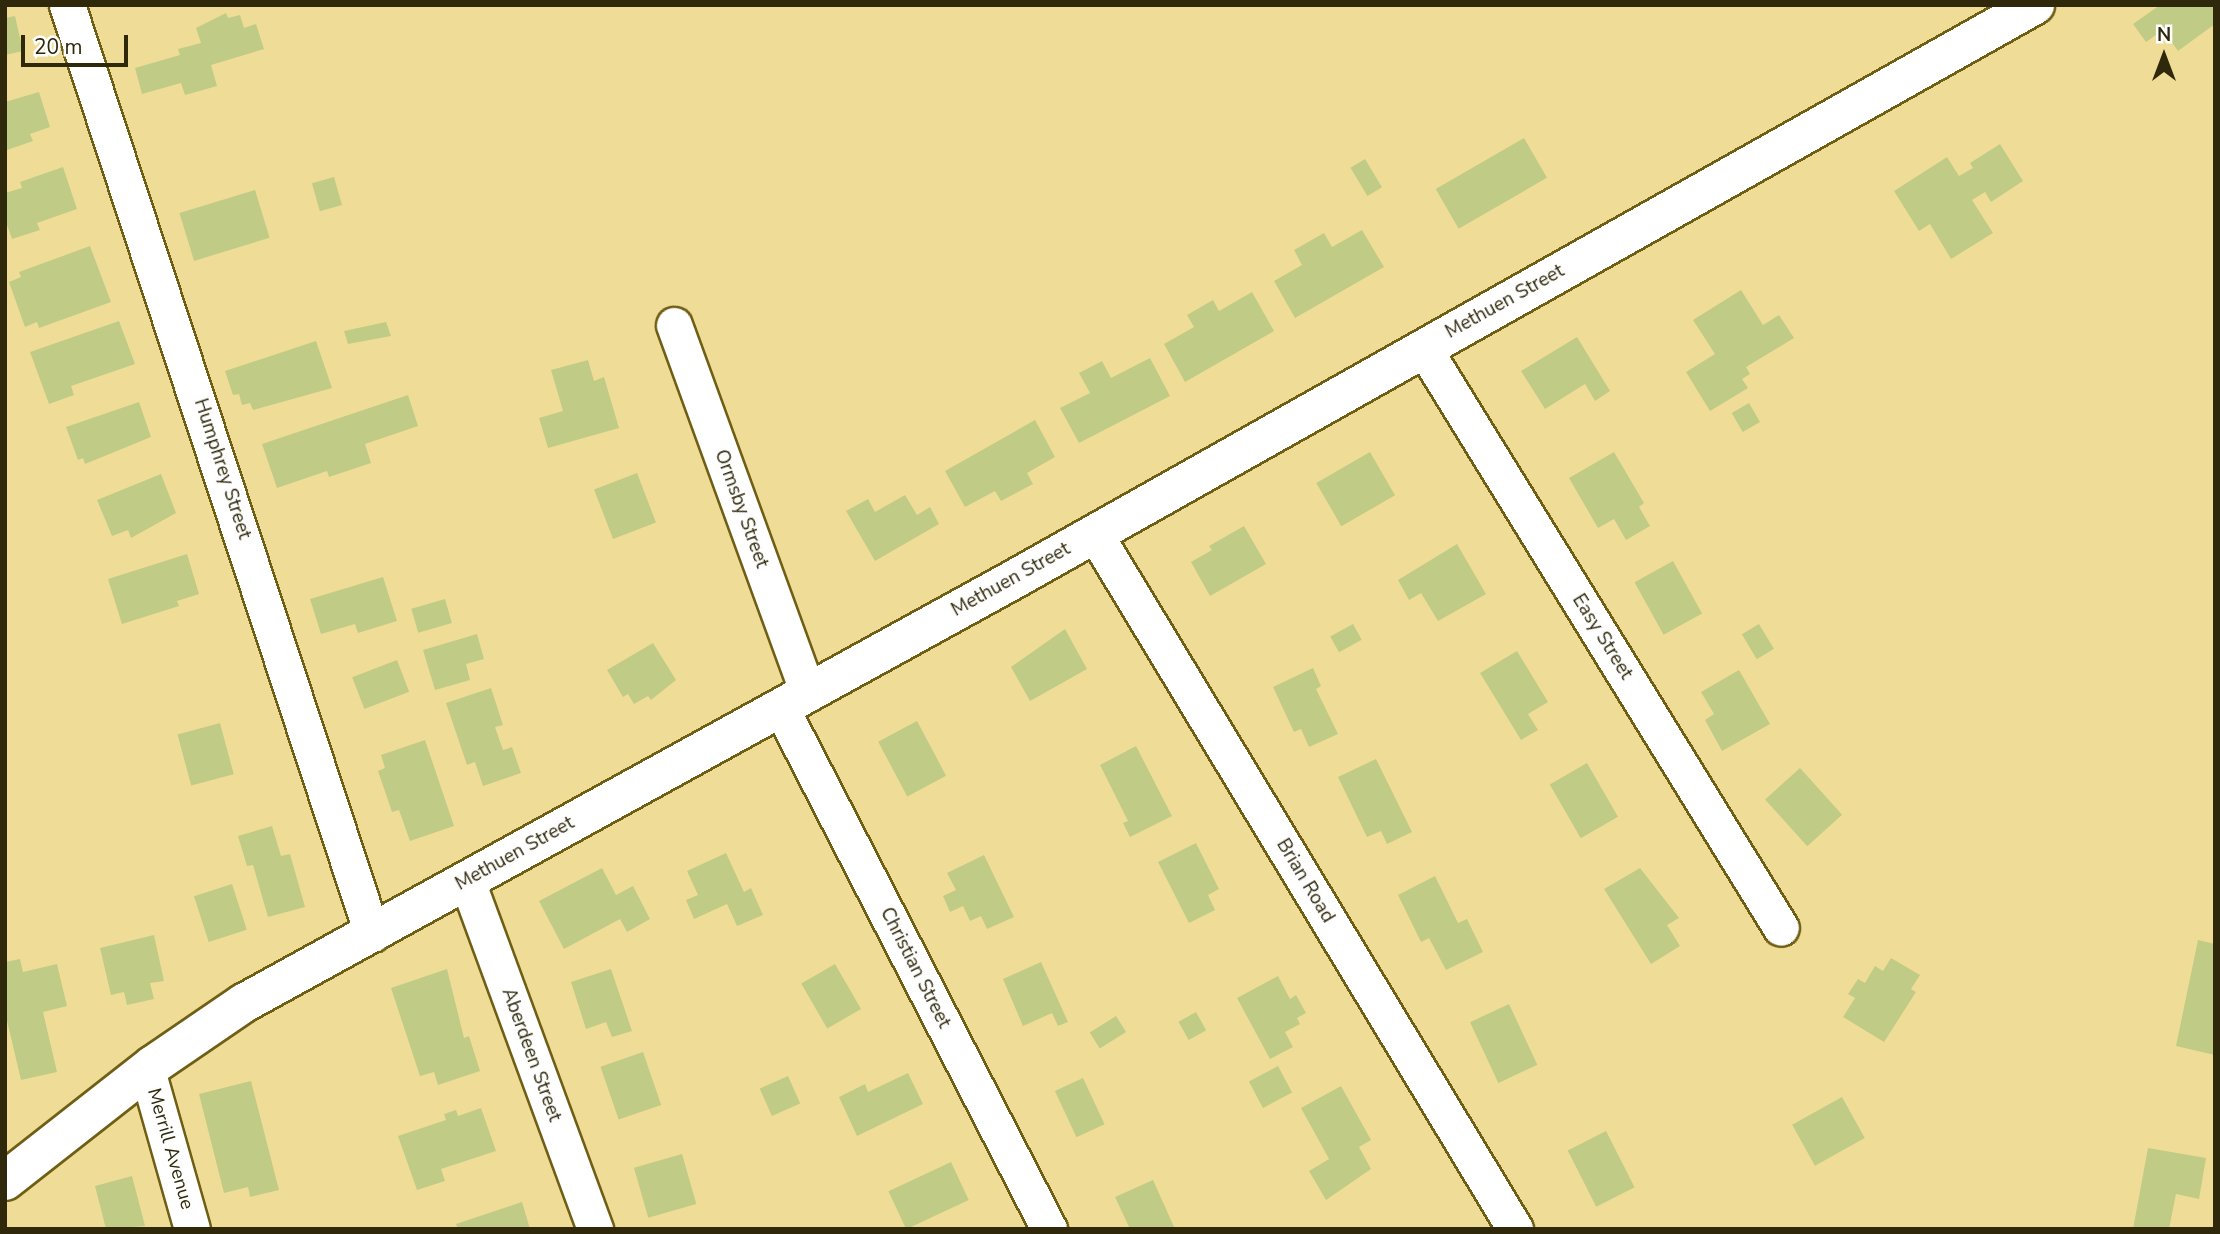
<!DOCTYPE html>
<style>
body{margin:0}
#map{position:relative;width:2220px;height:1234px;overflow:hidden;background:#efdd97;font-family:"Nunito Sans",sans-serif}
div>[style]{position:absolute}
.building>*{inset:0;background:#c0cb86;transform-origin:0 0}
.roads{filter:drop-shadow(2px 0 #6f5f15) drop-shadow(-2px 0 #6f5f15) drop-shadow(0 2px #6f5f15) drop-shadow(0 -2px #6f5f15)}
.minor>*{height:35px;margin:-17.5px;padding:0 17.5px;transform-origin:17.5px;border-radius:17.5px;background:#fff}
.tertiary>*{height:38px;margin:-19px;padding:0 19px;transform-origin:19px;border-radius:19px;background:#fff}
span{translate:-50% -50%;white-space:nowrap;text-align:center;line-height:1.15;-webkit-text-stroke:7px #fefefe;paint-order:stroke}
.street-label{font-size:19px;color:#2f280b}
.frame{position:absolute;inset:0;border:7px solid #2f280b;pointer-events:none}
.north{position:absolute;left:2129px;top:21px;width:70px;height:70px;-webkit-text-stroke:5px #fefefe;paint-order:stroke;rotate:0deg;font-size:19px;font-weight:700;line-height:28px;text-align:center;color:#2f280b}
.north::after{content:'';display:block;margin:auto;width:24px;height:32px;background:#2f280b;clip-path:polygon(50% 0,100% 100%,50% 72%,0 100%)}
.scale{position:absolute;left:21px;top:35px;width:107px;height:32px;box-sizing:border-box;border:4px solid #2f280b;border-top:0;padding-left:9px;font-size:21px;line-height:24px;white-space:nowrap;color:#2f280b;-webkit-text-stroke:5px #fefefe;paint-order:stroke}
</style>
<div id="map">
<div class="building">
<div style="clip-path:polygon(2160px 5px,2215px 5px,2215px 24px,2178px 51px,2163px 30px,2146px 42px,2133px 24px)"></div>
<div style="clip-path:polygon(226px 13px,228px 18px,240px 15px,244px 28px,256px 24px,264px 49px,211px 65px,217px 86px,185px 95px,181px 83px,142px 94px,135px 68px,180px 55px,178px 49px,201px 43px,196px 28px)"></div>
<div style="clip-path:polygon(15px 16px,23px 51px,5px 55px,5px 18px)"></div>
<div style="clip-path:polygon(39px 92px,50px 127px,30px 134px,33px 141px,7px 150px,5px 102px)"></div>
<div style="left:1524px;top:138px;width:46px;height:102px;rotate:60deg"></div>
<div style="clip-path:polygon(2000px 144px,2023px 181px,1991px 202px,1985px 192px,1972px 200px,1993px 233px,1951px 259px,1930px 224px,1919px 231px,1894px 191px,1947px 157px,1959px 176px,1973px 168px,1970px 163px)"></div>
<div style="left:1365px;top:159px;width:33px;height:17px;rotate:59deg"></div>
<div style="clip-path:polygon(63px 167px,77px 209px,37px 223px,40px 230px,12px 239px,5px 219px,5px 193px,22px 188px,20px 182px)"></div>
<div style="left:334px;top:177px;width:29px;height:23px;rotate:74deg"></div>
<div style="left:255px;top:190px;width:50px;height:79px;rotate:73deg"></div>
<div style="clip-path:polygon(1362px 230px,1384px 267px,1295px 318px,1274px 281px,1302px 265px,1294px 250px,1324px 233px,1332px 247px)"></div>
<div style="clip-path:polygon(90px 246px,111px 302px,39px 328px,37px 322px,25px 327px,9px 282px,21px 277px,19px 272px)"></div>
<div style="clip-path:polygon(1741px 290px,1763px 325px,1779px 315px,1794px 338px,1746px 367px,1750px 374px,1742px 379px,1748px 388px,1710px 411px,1686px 372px,1715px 354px,1693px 320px)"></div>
<div style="clip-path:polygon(1252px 292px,1274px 331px,1185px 382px,1164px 344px,1194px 327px,1187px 315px,1213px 300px,1219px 311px)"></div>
<div style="clip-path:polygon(119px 321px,135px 364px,71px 386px,74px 395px,49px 404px,30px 352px)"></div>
<div style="clip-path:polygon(386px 322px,391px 336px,348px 344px,344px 331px)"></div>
<div style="clip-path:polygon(1577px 337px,1610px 391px,1595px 401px,1585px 384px,1545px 409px,1521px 371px)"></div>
<div style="clip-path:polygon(316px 341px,332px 388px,253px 410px,250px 403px,242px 405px,239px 394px,233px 395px,225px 371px)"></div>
<div style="clip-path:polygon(1150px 358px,1170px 396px,1079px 443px,1060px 408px,1090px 393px,1079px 373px,1102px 361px,1111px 378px)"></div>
<div style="clip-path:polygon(588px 360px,594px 381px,604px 377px,619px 428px,548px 448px,539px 418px,563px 411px,551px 370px)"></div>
<div style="clip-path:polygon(408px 395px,418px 426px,365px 444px,371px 463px,329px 477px,327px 471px,277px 488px,262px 444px)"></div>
<div style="clip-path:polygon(139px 402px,151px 437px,85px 464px,83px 458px,78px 460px,66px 427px)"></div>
<div style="left:1749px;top:403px;width:22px;height:20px;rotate:60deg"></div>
<div style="clip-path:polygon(1035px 420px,1055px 457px,1027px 473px,1033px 484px,1001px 501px,995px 491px,965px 507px,945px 471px)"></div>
<div style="left:1370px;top:452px;width:50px;height:62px;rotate:60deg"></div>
<div style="clip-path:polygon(1614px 452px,1644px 503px,1639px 507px,1650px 526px,1626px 540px,1614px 519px,1598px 528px,1569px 478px)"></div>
<div style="left:637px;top:473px;width:53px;height:46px;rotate:69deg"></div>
<div style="clip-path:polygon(161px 474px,176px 513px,131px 538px,128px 530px,112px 536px,97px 500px)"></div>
<div style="clip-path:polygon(905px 495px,917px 515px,930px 507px,939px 524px,875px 561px,846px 511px,868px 499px,875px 512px)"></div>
<div style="clip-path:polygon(1244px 526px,1266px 564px,1210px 596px,1191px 562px,1212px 550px,1209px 546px)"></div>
<div style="clip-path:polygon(1457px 544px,1486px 594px,1438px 621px,1421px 593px,1409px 600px,1398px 580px)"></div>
<div style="clip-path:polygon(187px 554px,199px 594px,177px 601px,179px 606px,122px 624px,108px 579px)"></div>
<div style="left:1673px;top:561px;width:60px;height:44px;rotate:61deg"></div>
<div style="clip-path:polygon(383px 577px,397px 621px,358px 633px,355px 624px,321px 634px,310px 599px)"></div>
<div style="left:445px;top:599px;width:25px;height:35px;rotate:74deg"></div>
<div style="left:1353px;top:624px;width:18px;height:26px;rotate:61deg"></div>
<div style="left:1759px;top:624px;width:29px;height:20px;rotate:59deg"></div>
<div style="clip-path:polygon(1065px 629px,1087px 669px,1030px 701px,1011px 667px)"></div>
<div style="clip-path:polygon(477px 634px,484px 659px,466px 664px,470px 680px,435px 690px,423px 650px)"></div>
<div style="clip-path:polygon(653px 643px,676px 680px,651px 700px,648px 696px,634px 704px,628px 694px,623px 697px,607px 670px)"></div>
<div style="clip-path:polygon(1517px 651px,1548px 702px,1528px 714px,1538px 730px,1521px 740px,1480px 673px)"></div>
<div style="left:397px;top:660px;width:34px;height:48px;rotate:69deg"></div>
<div style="clip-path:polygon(1313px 668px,1321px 686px,1316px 689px,1338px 734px,1309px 747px,1301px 729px,1294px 732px,1273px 687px)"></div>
<div style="clip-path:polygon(1739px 670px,1770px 724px,1722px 751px,1705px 720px,1714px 714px,1701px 692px)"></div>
<div style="clip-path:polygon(491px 688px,503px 725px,495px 727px,503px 750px,512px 747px,521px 773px,483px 786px,475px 762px,467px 765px,446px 703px)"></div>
<div style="left:917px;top:721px;width:62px;height:44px;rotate:62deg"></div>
<div style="left:220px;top:723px;width:53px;height:44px;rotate:75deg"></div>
<div style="clip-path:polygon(425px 740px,454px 826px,410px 841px,399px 810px,392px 812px,378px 771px,385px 768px,381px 755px)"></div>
<div style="clip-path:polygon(1136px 746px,1172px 816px,1130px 837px,1123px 823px,1128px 821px,1100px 765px)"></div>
<div style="clip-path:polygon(1376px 759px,1412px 832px,1387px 844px,1381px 831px,1367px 837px,1338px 777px)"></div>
<div style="left:1587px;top:763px;width:62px;height:43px;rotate:60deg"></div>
<div style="left:1800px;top:768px;width:63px;height:47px;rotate:48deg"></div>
<div style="clip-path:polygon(272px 826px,281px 856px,290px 854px,305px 907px,268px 917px,253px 865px,247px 866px,238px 836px)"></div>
<div style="clip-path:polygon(1196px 843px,1219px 889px,1208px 895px,1215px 910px,1189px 923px,1158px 862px)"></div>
<div style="clip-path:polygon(726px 853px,744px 892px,751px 888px,763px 915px,737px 926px,727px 904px,694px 919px,686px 900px,698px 895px,687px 871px)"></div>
<div style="clip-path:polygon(984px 855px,1014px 917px,987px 929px,981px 916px,970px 921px,963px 906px,950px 912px,943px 896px,956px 890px,947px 873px)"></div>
<div style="clip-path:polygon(602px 868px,616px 895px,633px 886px,650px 919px,627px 932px,620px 919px,564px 949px,539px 901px)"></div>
<div style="clip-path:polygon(1640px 868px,1679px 918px,1667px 925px,1680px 946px,1651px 964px,1604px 889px)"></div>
<div style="clip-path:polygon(1435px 876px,1458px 923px,1467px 919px,1483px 952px,1446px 970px,1429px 938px,1421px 942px,1398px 895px)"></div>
<div style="left:232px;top:884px;width:48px;height:40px;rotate:72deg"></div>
<div style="clip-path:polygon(154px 935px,164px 981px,150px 983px,154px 999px,127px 1005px,124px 992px,111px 995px,100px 948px)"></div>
<div style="clip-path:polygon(2198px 940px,2215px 944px,2215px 1055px,2176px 1046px)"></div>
<div style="clip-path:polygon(1891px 958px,1920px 975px,1911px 989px,1916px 992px,1884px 1042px,1843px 1017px,1855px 998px,1848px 994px,1858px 979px,1865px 983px,1875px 966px,1883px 971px)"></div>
<div style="clip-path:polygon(20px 959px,23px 972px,57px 964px,67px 1006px,43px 1012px,57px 1072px,21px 1080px,5px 1012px,5px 962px)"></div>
<div style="clip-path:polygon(1041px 962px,1068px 1022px,1058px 1026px,1052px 1013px,1023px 1026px,1003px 979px)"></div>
<div style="left:835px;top:964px;width:52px;height:39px;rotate:60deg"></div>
<div style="clip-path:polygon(447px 969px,464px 1038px,469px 1036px,480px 1071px,438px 1085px,434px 1072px,420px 1076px,391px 988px)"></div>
<div style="clip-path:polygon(611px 969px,632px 1031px,612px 1037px,606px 1022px,586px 1029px,571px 982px)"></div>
<div style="clip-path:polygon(1278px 976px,1290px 999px,1296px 995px,1306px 1013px,1297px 1018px,1300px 1024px,1285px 1032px,1293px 1047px,1270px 1059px,1237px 998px)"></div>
<div style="left:1509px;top:1004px;width:67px;height:43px;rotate:65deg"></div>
<div style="left:1196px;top:1012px;width:21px;height:20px;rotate:61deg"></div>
<div style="left:1116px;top:1016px;width:19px;height:31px;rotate:58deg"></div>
<div style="left:643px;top:1052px;width:56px;height:45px;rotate:71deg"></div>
<div style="left:1278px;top:1066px;width:30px;height:33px;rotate:62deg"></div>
<div style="clip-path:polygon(908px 1073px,923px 1104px,857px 1136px,839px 1097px,865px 1084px,868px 1092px)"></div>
<div style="left:788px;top:1076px;width:30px;height:31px;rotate:66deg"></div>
<div style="left:1083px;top:1078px;width:51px;height:31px;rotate:65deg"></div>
<div style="clip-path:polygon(251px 1081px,279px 1190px,250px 1197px,248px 1187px,224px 1193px,199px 1094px)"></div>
<div style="clip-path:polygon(1341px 1086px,1371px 1140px,1359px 1147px,1371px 1169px,1326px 1200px,1309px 1171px,1329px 1159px,1301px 1108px)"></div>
<div style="left:1842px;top:1097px;width:47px;height:57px;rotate:61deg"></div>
<div style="clip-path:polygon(481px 1108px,496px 1151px,441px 1169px,445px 1181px,417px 1190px,398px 1136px,446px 1120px,444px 1114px,456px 1110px,458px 1116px)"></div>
<div style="left:1606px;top:1131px;width:63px;height:43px;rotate:63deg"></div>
<div style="clip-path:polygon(2148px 1148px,2206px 1158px,2199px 1199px,2176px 1194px,2169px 1229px,2133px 1229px)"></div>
<div style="left:682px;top:1154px;width:52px;height:50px;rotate:74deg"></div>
<div style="left:951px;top:1162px;width:42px;height:69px;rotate:65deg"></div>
<div style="clip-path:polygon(132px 1176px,145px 1226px,106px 1229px,95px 1186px)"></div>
<div style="clip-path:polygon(1153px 1180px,1175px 1229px,1130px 1229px,1115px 1197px)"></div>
<div style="clip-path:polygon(522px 1202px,530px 1229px,458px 1229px,456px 1224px)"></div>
</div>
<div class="roads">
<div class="minor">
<div style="left:67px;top:5px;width:978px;rotate:71.82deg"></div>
<div style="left:674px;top:325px;width:392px;rotate:70deg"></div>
<div style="left:1423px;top:347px;width:682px;rotate:58.36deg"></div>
<div style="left:1095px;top:534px;width:812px;rotate:58.85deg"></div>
<div style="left:781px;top:708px;width:586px;rotate:62.78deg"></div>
<div style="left:467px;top:881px;width:371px;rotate:69.8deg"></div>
<div style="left:147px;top:1070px;width:165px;rotate:74.2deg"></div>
</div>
<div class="tertiary">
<div style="left:5px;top:1181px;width:188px;rotate:-38.1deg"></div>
<div style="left:153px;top:1065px;width:110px;rotate:-34.3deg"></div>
<div style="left:244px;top:1003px;width:875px;rotate:-28.82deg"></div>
<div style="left:1011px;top:581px;width:1175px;rotate:-29.36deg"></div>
</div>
</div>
<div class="street-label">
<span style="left:1505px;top:302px;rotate:-29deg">Methuen Street</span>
<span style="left:222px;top:469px;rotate:72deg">Humphrey Street</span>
<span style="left:741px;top:509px;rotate:70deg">Ormsby Street</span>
<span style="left:1011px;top:580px;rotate:-29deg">Methuen Street</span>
<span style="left:1602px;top:637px;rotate:58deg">Easy Street</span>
<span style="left:515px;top:854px;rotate:-29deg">Methuen Street</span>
<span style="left:1305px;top:881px;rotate:59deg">Brian Road</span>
<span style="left:915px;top:968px;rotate:63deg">Christian Street</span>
<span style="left:531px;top:1055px;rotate:70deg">Aberdeen Street</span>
<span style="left:170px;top:1149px;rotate:74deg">Merrill Avenue</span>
</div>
<div class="frame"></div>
<div class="north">N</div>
<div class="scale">20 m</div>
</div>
